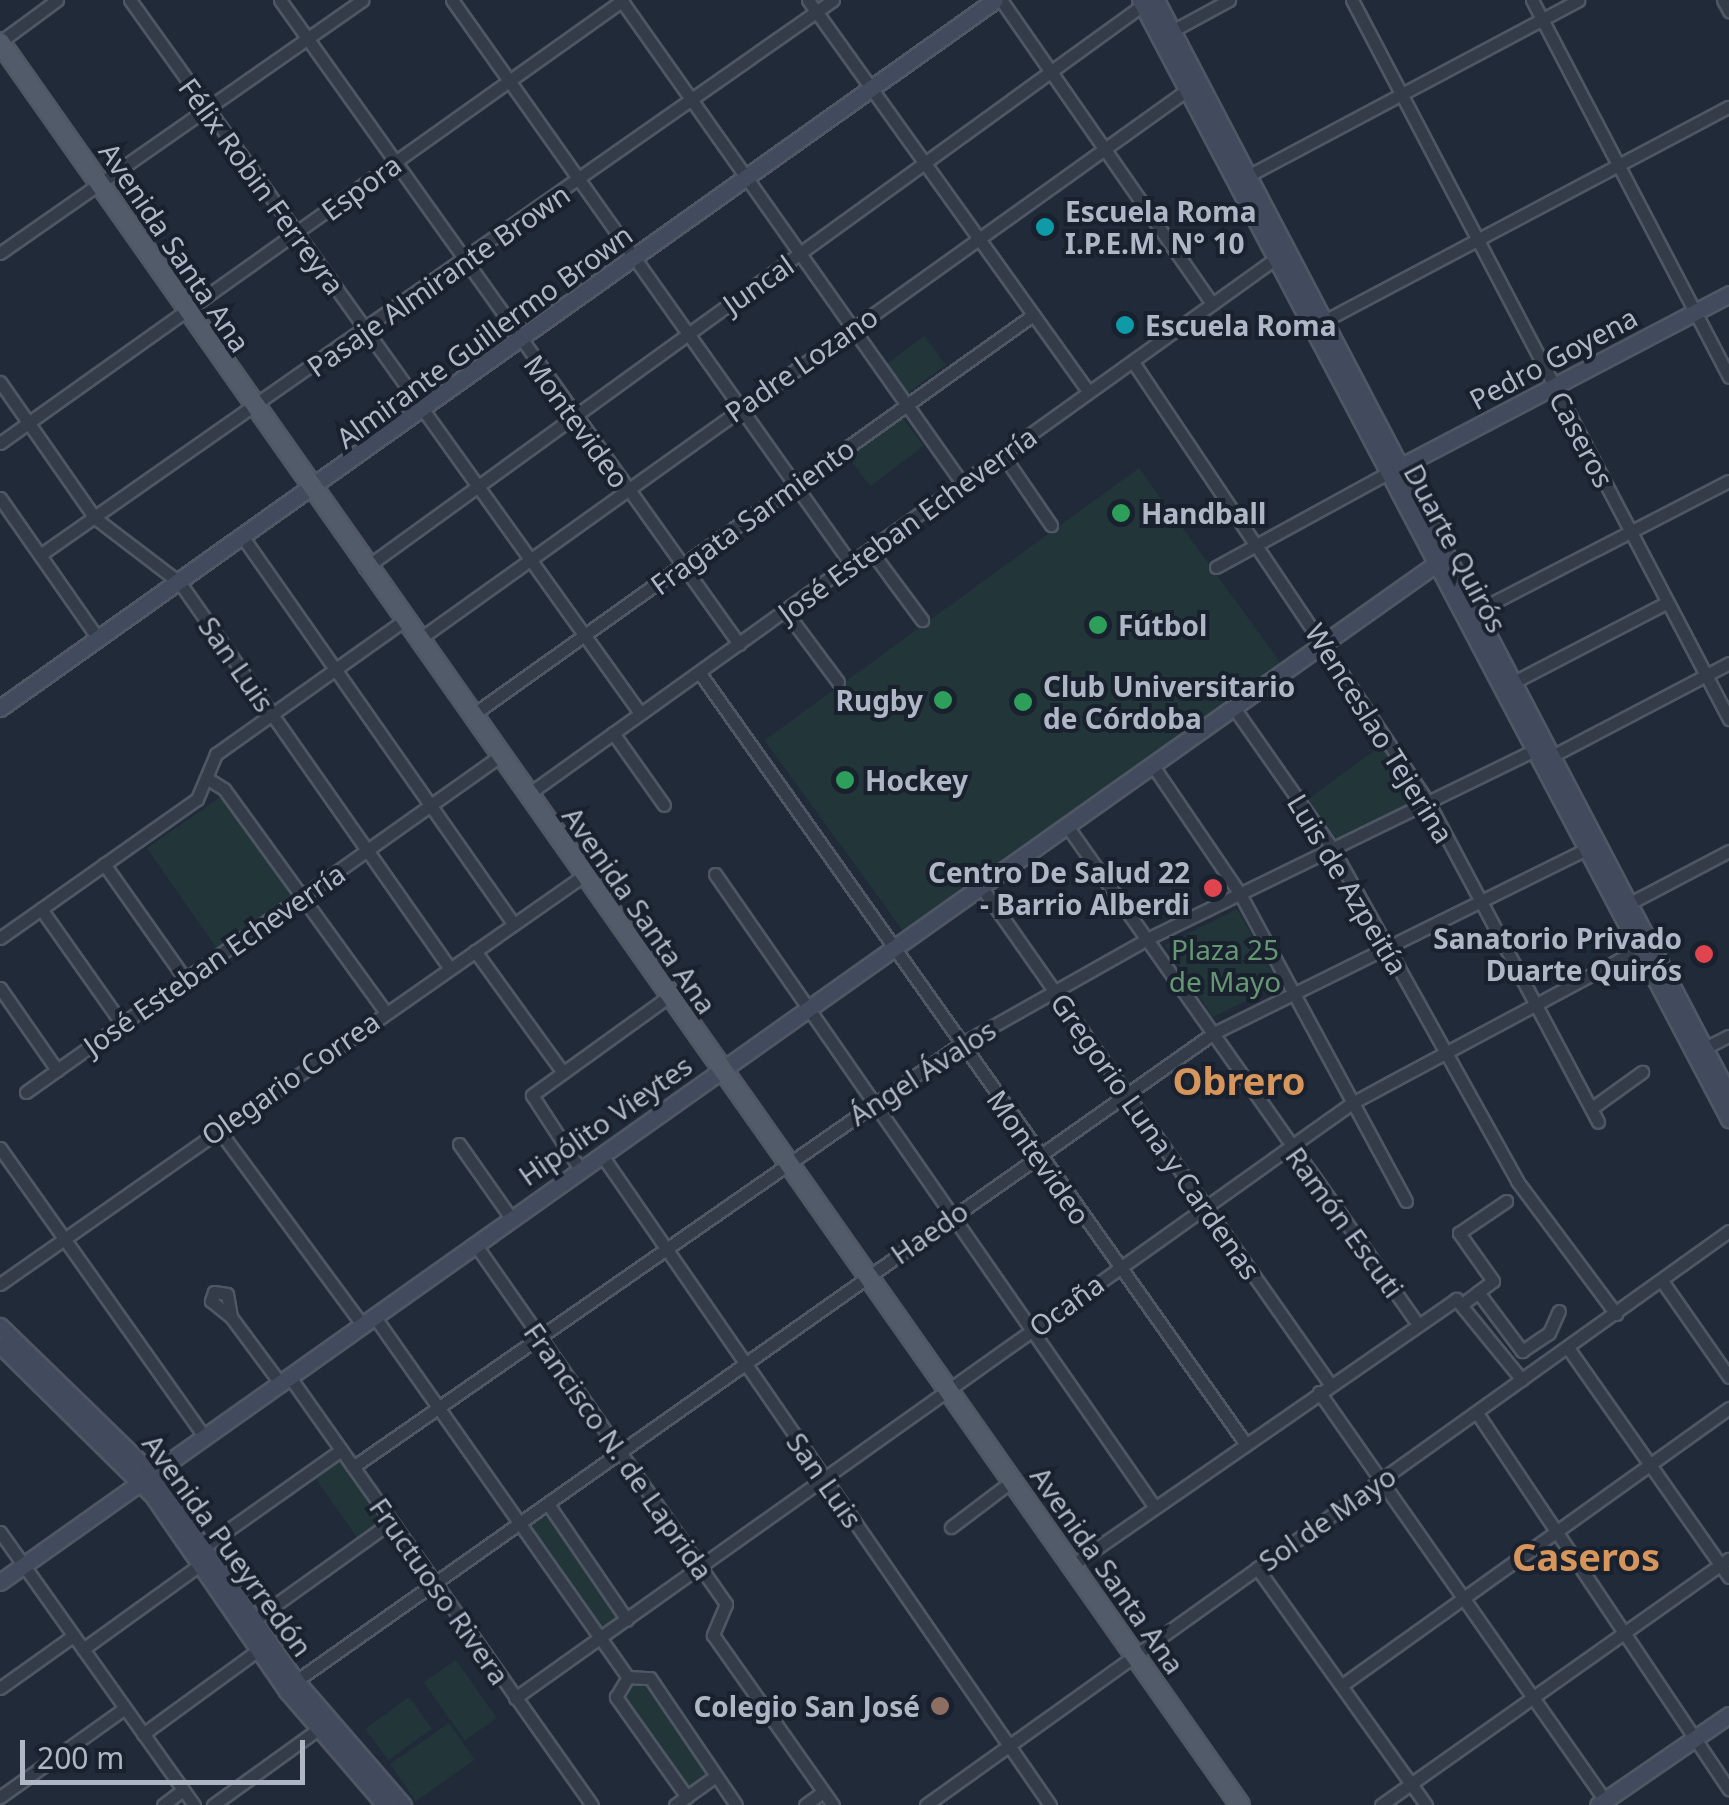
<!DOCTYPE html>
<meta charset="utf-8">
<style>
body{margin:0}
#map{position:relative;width:1729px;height:1805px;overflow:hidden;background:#202a39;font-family:"Noto Sans",sans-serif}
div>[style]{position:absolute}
.green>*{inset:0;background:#22363a;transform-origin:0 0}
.roads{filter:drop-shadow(2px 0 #4f5764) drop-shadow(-2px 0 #4f5764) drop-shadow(0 2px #4f5764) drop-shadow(0 -2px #4f5764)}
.street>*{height:11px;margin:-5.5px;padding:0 5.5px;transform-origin:5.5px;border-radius:5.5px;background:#343c4a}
.secondary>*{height:15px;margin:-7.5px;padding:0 7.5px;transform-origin:7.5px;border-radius:7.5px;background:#424b5d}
.primary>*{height:18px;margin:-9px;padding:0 9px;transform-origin:9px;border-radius:9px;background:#525b6a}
.dots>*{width:28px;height:28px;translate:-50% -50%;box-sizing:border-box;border:5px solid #1a212e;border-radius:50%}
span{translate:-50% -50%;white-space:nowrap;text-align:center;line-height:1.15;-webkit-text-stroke:8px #1a212e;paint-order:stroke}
.street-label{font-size:28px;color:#afb7c6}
.poi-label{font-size:28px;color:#afb7c6;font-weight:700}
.left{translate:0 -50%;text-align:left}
.right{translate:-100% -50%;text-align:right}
.park-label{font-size:28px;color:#659773}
.district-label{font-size:38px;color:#d6955a;font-weight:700}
.scale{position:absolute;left:20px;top:1740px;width:285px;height:45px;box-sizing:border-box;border:5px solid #afb7c6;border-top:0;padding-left:12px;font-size:30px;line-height:35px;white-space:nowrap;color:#afb7c6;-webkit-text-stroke:8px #1a212e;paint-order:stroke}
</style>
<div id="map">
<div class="green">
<div style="left:924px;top:336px;width:36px;height:49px;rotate:53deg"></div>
<div style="left:902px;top:417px;width:36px;height:67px;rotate:53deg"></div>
<div style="left:1139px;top:468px;width:245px;height:463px;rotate:54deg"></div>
<div style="clip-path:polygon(1382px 745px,1416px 800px,1338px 841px,1308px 799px)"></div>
<div style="left:223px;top:795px;width:123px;height:93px;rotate:55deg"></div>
<div style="clip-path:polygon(1237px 909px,1280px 985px,1213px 1017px,1165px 945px)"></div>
<div style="left:339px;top:1456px;width:77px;height:32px;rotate:55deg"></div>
<div style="left:546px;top:1509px;width:131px;height:23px;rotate:56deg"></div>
<div style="left:456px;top:1660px;width:71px;height:39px;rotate:55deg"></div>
<div style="clip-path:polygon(630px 1680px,648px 1682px,713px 1776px,688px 1794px,619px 1697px)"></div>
<div style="left:409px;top:1697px;width:39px;height:54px;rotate:54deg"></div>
<div style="left:449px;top:1723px;width:45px;height:72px;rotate:55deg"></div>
</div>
<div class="roads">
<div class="street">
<div style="left:130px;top:0;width:877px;rotate:54.42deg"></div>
<div style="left:280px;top:0;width:791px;rotate:54.52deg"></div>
<div style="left:452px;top:0;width:691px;rotate:54.72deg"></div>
<div style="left:621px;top:0;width:591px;rotate:54.78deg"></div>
<div style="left:808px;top:0;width:482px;rotate:54.4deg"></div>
<div style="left:1001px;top:0;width:370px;rotate:55.2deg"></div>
<div style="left:1352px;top:0;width:812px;rotate:62.33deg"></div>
<div style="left:1532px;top:0;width:425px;rotate:62.4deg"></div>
<div style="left:1723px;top:0;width:13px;rotate:61deg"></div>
<div style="left:1172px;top:31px;width:65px;rotate:-28.5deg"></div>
<div style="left:0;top:42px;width:71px;rotate:-36.4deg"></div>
<div style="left:1242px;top:179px;width:381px;rotate:-28deg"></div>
<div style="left:0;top:253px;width:442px;rotate:-34.9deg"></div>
<div style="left:1324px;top:321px;width:458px;rotate:-27.9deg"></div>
<div style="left:1133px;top:362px;width:530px;rotate:56.16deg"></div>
<div style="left:1428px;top:802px;width:362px;rotate:62deg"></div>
<div style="left:0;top:382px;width:166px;rotate:55.1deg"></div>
<div style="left:95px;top:518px;width:107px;rotate:37.4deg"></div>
<div style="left:180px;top:583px;width:470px;rotate:55deg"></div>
<div style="left:0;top:443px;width:764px;rotate:-35.42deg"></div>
<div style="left:1003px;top:455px;width:85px;rotate:55.6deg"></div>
<div style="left:0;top:498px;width:173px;rotate:55.1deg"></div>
<div style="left:244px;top:539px;width:470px;rotate:55deg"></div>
<div style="left:871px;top:551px;width:86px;rotate:53.5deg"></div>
<div style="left:40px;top:555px;width:968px;rotate:-34.99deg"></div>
<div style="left:1216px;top:567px;width:196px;rotate:-28.7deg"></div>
<div style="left:365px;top:568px;width:965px;rotate:-35.9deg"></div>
<div style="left:786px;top:612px;width:87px;rotate:53.4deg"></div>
<div style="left:1471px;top:614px;width:290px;rotate:-27.3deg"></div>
<div style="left:418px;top:640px;width:945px;rotate:-35.57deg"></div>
<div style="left:699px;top:672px;width:945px;rotate:54.69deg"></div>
<div style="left:1514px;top:682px;width:171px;rotate:-27.5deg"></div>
<div style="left:1234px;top:708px;width:171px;rotate:55deg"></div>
<div style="left:1332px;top:848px;width:381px;rotate:60.9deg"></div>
<div style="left:1517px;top:1181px;width:166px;rotate:53.3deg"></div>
<div style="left:471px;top:716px;width:690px;rotate:-35.51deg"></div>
<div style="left:613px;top:733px;width:88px;rotate:54.7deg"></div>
<div style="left:1552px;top:756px;width:200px;rotate:-27.7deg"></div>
<div style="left:1153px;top:766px;width:155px;rotate:55.8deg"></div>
<div style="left:1240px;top:894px;width:349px;rotate:61.6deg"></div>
<div style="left:208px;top:779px;width:19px;rotate:32deg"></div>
<div style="left:224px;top:789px;width:276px;rotate:54.1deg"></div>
<div style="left:527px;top:795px;width:925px;rotate:-35.63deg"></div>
<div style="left:1067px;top:826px;width:608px;rotate:54.85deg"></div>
<div style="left:104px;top:864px;width:141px;rotate:54.8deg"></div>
<div style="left:715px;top:874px;width:770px;rotate:55.22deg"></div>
<div style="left:982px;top:888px;width:606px;rotate:54.95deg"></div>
<div style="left:1630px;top:903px;width:112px;rotate:-27.7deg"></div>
<div style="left:41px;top:909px;width:141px;rotate:54.8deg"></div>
<div style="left:0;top:938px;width:241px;rotate:-35.2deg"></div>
<div style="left:197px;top:799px;width:49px;rotate:-67.1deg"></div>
<div style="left:216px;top:754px;width:229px;rotate:-35.4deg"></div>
<div style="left:475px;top:951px;width:148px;rotate:54.1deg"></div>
<div style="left:0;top:988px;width:100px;rotate:55.2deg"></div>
<div style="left:1697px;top:1052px;width:36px;rotate:-27deg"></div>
<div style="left:26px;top:1092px;width:581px;rotate:-35.33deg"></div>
<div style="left:1592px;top:1108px;width:62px;rotate:-35.8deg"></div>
<div style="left:218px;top:1129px;width:242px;rotate:53.6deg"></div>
<div style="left:459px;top:1144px;width:90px;rotate:54.9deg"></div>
<div style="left:0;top:1148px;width:353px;rotate:54.7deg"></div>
<div style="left:601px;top:1154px;width:791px;rotate:55.41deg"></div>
<div style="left:580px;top:1169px;width:88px;rotate:-123deg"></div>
<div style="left:532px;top:1095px;width:168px;rotate:-35.8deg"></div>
<div style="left:475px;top:1244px;width:439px;rotate:55.1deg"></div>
<div style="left:726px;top:1604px;width:34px;rotate:113deg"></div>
<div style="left:713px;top:1635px;width:208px;rotate:54.8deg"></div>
<div style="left:1662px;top:1281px;width:117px;rotate:55.1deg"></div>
<div style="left:0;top:1284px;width:712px;rotate:-34.99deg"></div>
<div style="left:1478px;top:1292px;width:74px;rotate:53.3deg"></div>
<div style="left:1522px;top:1351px;width:32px;rotate:-34deg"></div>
<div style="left:1549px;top:1333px;width:24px;rotate:-66deg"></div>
<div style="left:1465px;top:1302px;width:35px;rotate:-37deg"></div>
<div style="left:1493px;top:1281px;width:59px;rotate:-125.3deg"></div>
<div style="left:1459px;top:1233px;width:57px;rotate:-34.2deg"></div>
<div style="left:374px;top:1316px;width:441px;rotate:54.9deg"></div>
<div style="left:231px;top:1317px;width:26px;rotate:-141deg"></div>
<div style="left:211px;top:1301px;width:9px;rotate:-72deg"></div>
<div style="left:214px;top:1292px;width:13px;rotate:9deg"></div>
<div style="left:227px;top:1294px;width:23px;rotate:80deg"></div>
<div style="left:231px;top:1317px;width:82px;rotate:53.4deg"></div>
<div style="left:1568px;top:1348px;width:280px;rotate:54.9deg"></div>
<div style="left:289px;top:1376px;width:525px;rotate:54.77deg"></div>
<div style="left:1319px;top:1392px;width:498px;rotate:55deg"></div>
<div style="left:1477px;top:1413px;width:453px;rotate:56.2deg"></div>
<div style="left:353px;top:1467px;width:741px;rotate:-34.83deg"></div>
<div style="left:961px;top:1044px;width:214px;rotate:-29.4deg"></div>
<div style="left:1147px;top:939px;width:432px;rotate:-26deg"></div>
<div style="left:548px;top:1504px;width:140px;rotate:55.7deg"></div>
<div style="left:951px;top:1527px;width:76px;rotate:-37deg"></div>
<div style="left:0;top:1532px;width:335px;rotate:54.6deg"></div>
<div style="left:204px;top:1547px;width:168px;rotate:-35.3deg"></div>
<div style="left:1071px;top:1566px;width:469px;rotate:-34.7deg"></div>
<div style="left:1456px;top:1299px;width:104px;rotate:50.8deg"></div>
<div style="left:1257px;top:1568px;width:291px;rotate:54.5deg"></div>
<div style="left:254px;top:1620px;width:168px;rotate:-35.6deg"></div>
<div style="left:83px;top:1649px;width:145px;rotate:-35.8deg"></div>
<div style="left:296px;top:1681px;width:1121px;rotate:-35.23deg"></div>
<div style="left:1212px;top:1034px;width:426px;rotate:-26.3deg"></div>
<div style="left:1342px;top:1685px;width:476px;rotate:-35.6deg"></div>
<div style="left:0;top:1688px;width:90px;rotate:-35.5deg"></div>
<div style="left:515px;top:1698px;width:1027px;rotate:-35.41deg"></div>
<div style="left:1352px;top:1103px;width:326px;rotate:-28.2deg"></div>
<div style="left:143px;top:1734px;width:142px;rotate:-36.1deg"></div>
<div style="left:0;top:1797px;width:153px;rotate:-35.5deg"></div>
<div style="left:687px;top:1797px;width:123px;rotate:-125.4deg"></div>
<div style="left:616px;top:1697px;width:23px;rotate:-59deg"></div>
<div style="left:628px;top:1677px;width:22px;rotate:3deg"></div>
<div style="left:650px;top:1678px;width:153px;rotate:55.9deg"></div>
<div style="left:163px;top:1805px;width:25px;rotate:-37deg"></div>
<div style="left:213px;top:1805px;width:137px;rotate:-35.8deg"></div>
<div style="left:675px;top:1805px;width:50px;rotate:-35.3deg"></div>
<div style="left:805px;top:1805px;width:22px;rotate:-36deg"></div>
<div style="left:926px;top:1805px;width:987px;rotate:-35.56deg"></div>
<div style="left:1381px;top:1805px;width:426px;rotate:-35.3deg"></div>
</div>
<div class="secondary">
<div style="left:1140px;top:0;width:1265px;rotate:62.24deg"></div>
<div style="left:1156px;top:0;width:1236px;rotate:62.38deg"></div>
<div style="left:1400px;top:467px;width:372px;rotate:-27.7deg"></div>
<div style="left:0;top:708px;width:1221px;rotate:-35.43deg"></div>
<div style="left:0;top:1326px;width:212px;rotate:44.2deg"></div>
<div style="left:152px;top:1474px;width:252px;rotate:55.2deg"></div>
<div style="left:296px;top:1681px;width:164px;rotate:49.2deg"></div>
<div style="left:0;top:1345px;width:215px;rotate:44.6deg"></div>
<div style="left:153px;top:1496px;width:237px;rotate:55.5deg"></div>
<div style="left:287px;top:1691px;width:150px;rotate:49.3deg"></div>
<div style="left:0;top:1582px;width:1774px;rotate:-35.34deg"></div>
<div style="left:1598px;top:1805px;width:159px;rotate:-34.5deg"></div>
</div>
<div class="primary">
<div style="left:0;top:42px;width:2155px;rotate:54.88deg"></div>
</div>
</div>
<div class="dots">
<div style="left:1045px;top:227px;background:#0f9aa8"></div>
<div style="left:1125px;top:325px;background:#0f9aa8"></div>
<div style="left:1121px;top:513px;background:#2e9e5b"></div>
<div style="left:1098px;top:625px;background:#2e9e5b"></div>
<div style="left:943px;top:700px;background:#2e9e5b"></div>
<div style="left:1023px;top:702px;background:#2e9e5b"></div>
<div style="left:845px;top:780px;background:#2e9e5b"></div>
<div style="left:1213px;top:888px;background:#e0444e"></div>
<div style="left:1704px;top:954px;background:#e0444e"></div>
<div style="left:940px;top:1706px;background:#8d6e63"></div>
</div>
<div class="street-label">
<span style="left:262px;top:186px;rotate:54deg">Félix Robin Ferreyra</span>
<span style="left:361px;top:187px;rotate:-36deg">Espora</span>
<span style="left:175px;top:247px;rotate:56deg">Avenida Santa Ana</span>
<span style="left:438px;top:280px;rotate:-35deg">Pasaje Almirante Brown</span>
<span style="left:758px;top:284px;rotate:-35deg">Juncal</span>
<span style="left:484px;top:336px;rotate:-36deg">Almirante Guillermo Brown</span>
<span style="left:1553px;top:358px;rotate:-28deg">Pedro Goyena</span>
<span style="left:801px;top:364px;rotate:-35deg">Padre Lozano</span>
<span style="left:577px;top:421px;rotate:54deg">Montevideo</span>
<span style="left:1582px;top:439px;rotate:62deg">Caseros</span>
<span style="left:752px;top:516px;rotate:-36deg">Fragata Sarmiento</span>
<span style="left:907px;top:524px;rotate:-36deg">José Esteban Echeverría</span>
<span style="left:1456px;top:548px;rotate:62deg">Duarte Quirós</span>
<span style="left:237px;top:664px;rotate:55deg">San Luis</span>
<span style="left:1380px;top:733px;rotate:58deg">Wenceslao Tejerina</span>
<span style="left:1348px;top:884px;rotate:59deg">Luis de Azpeitía</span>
<span style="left:640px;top:910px;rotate:55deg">Avenida Santa Ana</span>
<span style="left:214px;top:959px;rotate:-35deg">José Esteban Echeverría</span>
<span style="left:922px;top:1072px;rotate:-33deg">Ángel Ávalos</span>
<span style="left:290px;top:1078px;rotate:-35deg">Olegario Correa</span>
<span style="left:605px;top:1120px;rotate:-35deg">Hipólito Vieytes</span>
<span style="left:1156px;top:1136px;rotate:55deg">Gregorio Luna y Cardenas</span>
<span style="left:1039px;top:1157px;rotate:55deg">Montevideo</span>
<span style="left:1345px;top:1222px;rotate:54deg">Ramón Escuti</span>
<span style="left:929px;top:1232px;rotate:-35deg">Haedo</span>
<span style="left:1066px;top:1305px;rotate:-36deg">Ocaña</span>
<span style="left:619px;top:1451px;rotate:55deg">Francisco N. de Laprida</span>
<span style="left:825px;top:1480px;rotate:55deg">San Luis</span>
<span style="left:1327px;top:1518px;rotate:-35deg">Sol de Mayo</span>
<span style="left:228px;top:1545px;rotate:54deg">Avenida Pueyrredón</span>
<span style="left:1108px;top:1570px;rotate:55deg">Avenida Santa Ana</span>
<span style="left:440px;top:1591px;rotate:55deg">Fructuoso Rivera</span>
</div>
<div class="poi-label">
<span class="left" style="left:1065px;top:227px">Escuela Roma<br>I.P.E.M. N° 10</span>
<span class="left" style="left:1145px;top:325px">Escuela Roma</span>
<span class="left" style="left:1141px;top:513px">Handball</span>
<span class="left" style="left:1118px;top:625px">Fútbol</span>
<span class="left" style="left:1043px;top:702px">Club Universitario<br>de Córdoba</span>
<span class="right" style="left:923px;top:700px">Rugby</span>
<span class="left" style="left:865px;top:780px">Hockey</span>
<span class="right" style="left:1190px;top:888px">Centro De Salud 22<br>- Barrio Alberdi</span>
<span class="right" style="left:1682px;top:954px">Sanatorio Privado<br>Duarte Quirós</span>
<span class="right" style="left:920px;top:1706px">Colegio San José</span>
</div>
<div class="park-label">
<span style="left:1225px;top:965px">Plaza 25<br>de Mayo</span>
</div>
<div class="district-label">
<span style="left:1239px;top:1081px">Obrero</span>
<span style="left:1586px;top:1557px">Caseros</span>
</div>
<div class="scale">200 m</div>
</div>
